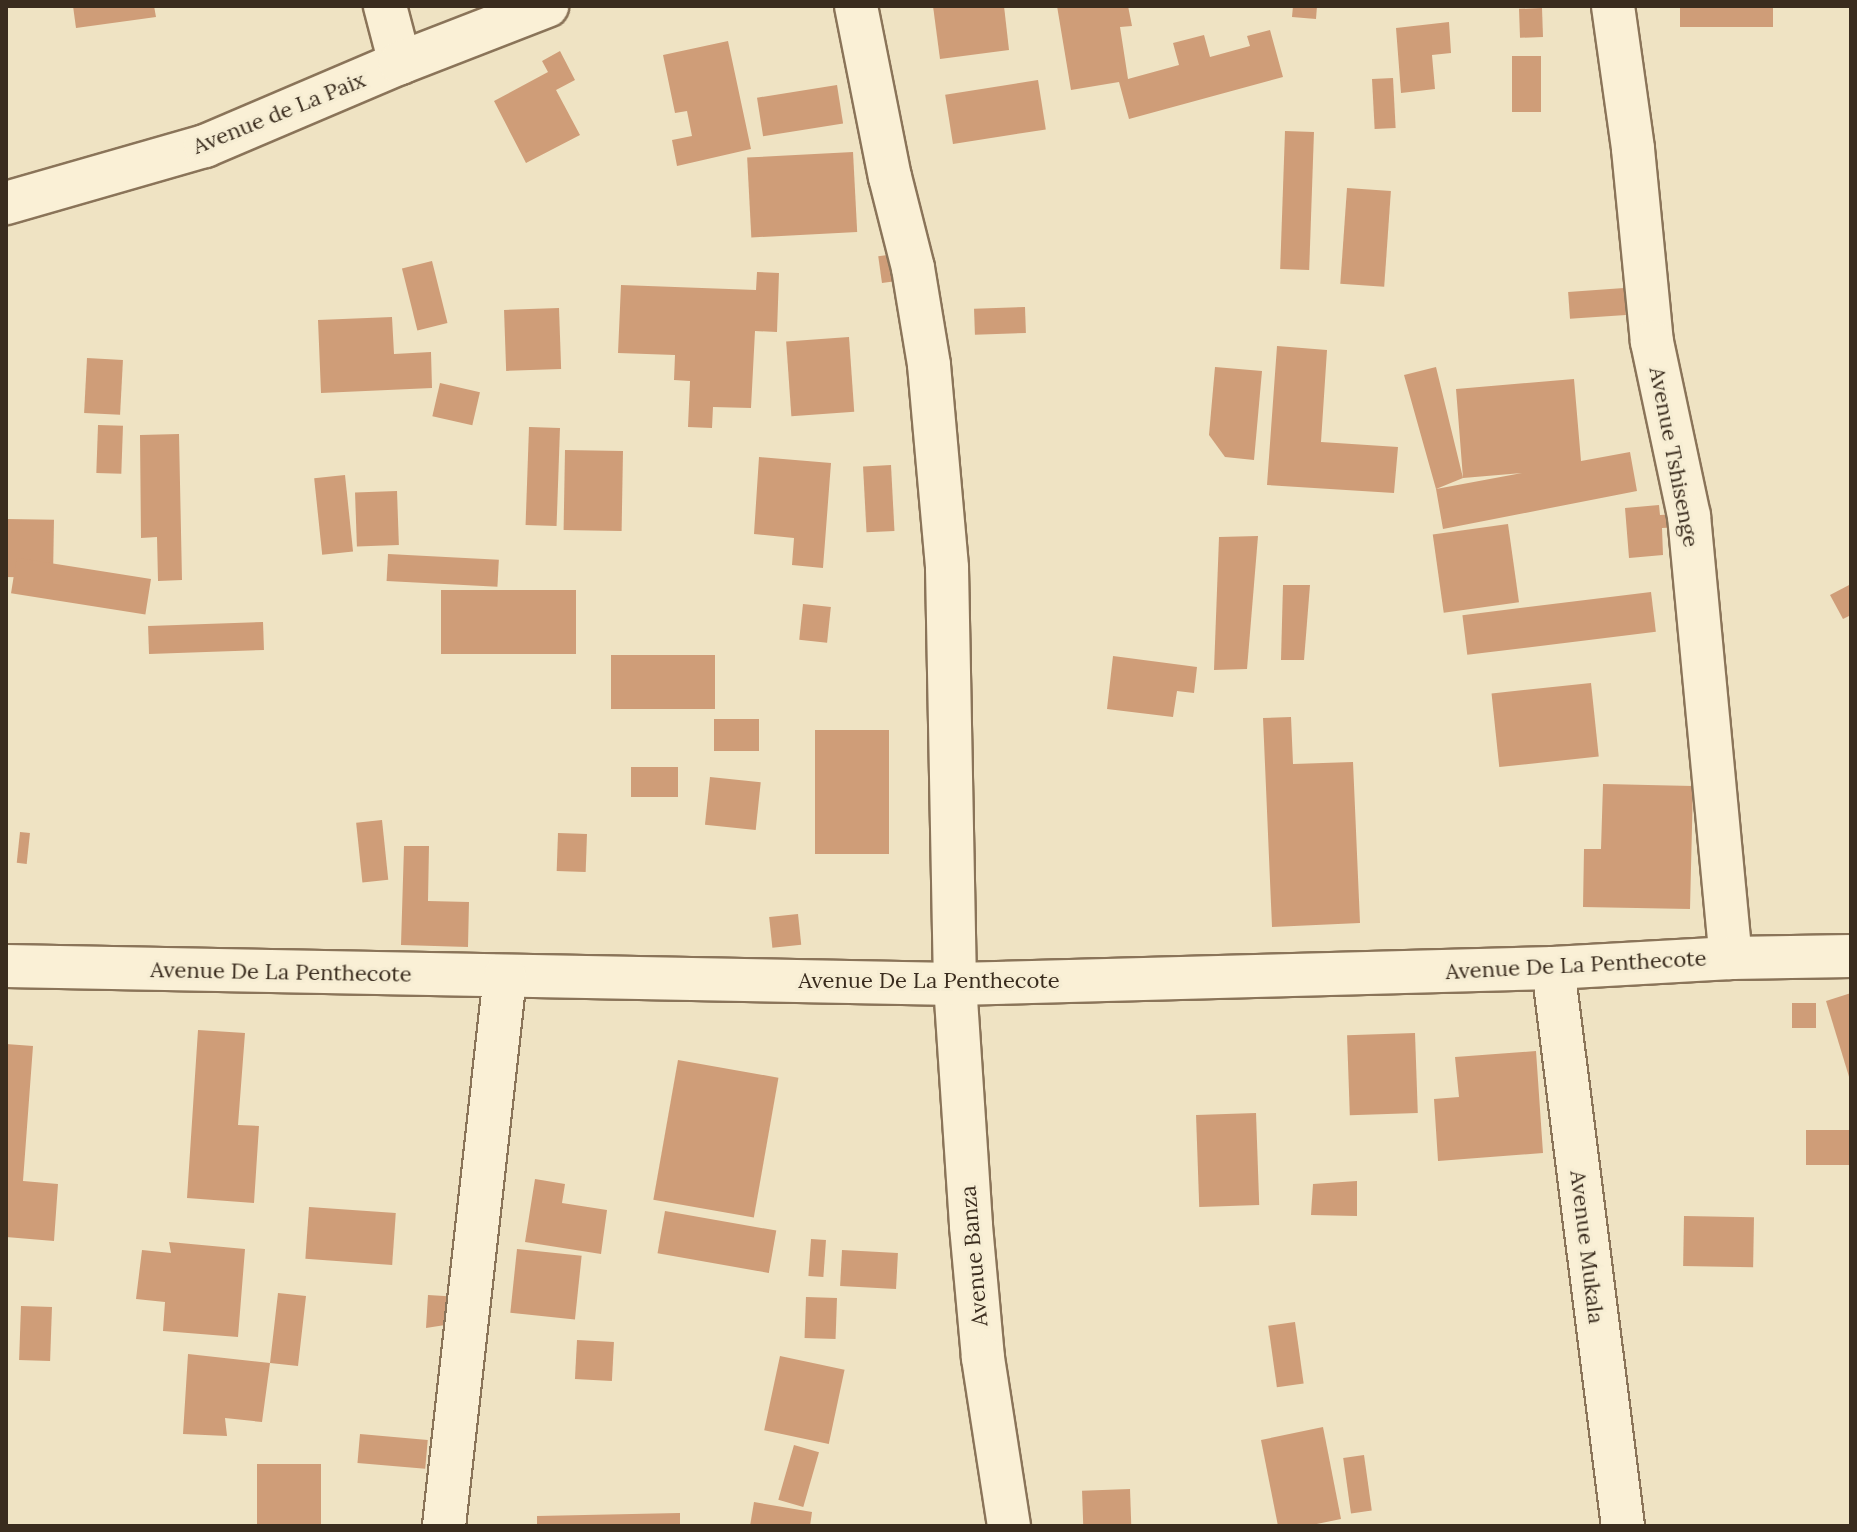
<!DOCTYPE html>
<style>
body{margin:0}
#map{position:relative;width:1857px;height:1532px;overflow:hidden;background:#efe3c3;font-family:Lora,serif}
div>[style]{position:absolute}
.building>*{inset:0;background:#cf9d78;transform-origin:0 0}
.roads{filter:drop-shadow(2px 0 #8a7459) drop-shadow(-2px 0 #8a7459) drop-shadow(0 2px #8a7459) drop-shadow(0 -2px #8a7459)}
.street>*{height:42px;margin:-21px;padding:0 21px;transform-origin:21px;border-radius:21px;background:#faf0d6}
span{translate:-50% -50%;white-space:nowrap;text-align:center;line-height:1.15;-webkit-text-stroke:6px #f6edd3;paint-order:stroke}
.street-label{font-size:22px;color:#3a2c1e}
.frame{position:absolute;inset:0;border:8px solid #3a2c1e;pointer-events:none}
</style>
<div id="map">
<div class="building">
<div style="clip-path:polygon(73px 6px,154px 6px,156px 17px,76px 28px)"></div>
<div style="clip-path:polygon(933px 6px,1004px 6px,1009px 50px,940px 59px)"></div>
<div style="clip-path:polygon(1057px 6px,1128px 6px,1132px 26px,1120px 27px,1128px 79px,1179px 65px,1173px 43px,1204px 35px,1210px 57px,1250px 46px,1247px 36px,1270px 30px,1283px 77px,1129px 119px,1119px 82px,1071px 90px)"></div>
<div style="clip-path:polygon(1293px 6px,1317px 6px,1316px 19px,1292px 17px)"></div>
<div style="left:1680px;top:6px;width:93px;height:21px"></div>
<div style="left:1542px;top:8px;width:29px;height:23px;rotate:88deg"></div>
<div style="clip-path:polygon(1449px 22px,1451px 53px,1432px 55px,1435px 89px,1401px 93px,1396px 28px)"></div>
<div style="clip-path:polygon(728px 41px,751px 149px,677px 166px,672px 140px,692px 136px,687px 111px,675px 113px,663px 55px)"></div>
<div style="clip-path:polygon(560px 51px,575px 80px,556px 90px,580px 135px,526px 163px,494px 101px,548px 72px,542px 61px)"></div>
<div style="left:1512px;top:56px;width:29px;height:56px"></div>
<div style="left:1393px;top:78px;width:50px;height:21px;rotate:87deg"></div>
<div style="left:1038px;top:80px;width:50px;height:94px;rotate:81deg"></div>
<div style="left:837px;top:85px;width:39px;height:81px;rotate:81deg"></div>
<div style="left:1285px;top:131px;width:29px;height:138px;rotate:2deg"></div>
<div style="left:853px;top:152px;width:80px;height:106px;rotate:87deg"></div>
<div style="left:1347px;top:188px;width:44px;height:96px;rotate:4deg"></div>
<div style="left:902px;top:253px;width:27px;height:24px;rotate:82deg"></div>
<div style="left:432px;top:261px;width:64px;height:31px;rotate:76deg"></div>
<div style="clip-path:polygon(757px 272px,779px 273px,777px 332px,755px 331px,751px 408px,713px 407px,712px 428px,688px 427px,690px 381px,674px 380px,675px 355px,618px 353px,621px 285px,756px 290px)"></div>
<div style="left:1624px;top:288px;width:27px;height:56px;rotate:86deg"></div>
<div style="left:1025px;top:307px;width:26px;height:51px;rotate:88deg"></div>
<div style="left:559px;top:308px;width:61px;height:55px;rotate:88deg"></div>
<div style="clip-path:polygon(392px 317px,394px 354px,431px 352px,432px 388px,321px 393px,318px 320px)"></div>
<div style="left:849px;top:337px;width:75px;height:63px;rotate:86deg"></div>
<div style="clip-path:polygon(1277px 346px,1327px 350px,1321px 442px,1398px 447px,1394px 493px,1267px 485px)"></div>
<div style="left:87px;top:358px;width:36px;height:55px;rotate:3deg"></div>
<div style="clip-path:polygon(1215px 367px,1262px 371px,1254px 460px,1225px 457px,1209px 435px)"></div>
<div style="clip-path:polygon(1436px 367px,1463px 478px,1456px 389px,1574px 379px,1581px 461px,1630px 452px,1637px 491px,1443px 529px,1436px 489px,1522px 473px,1463px 478px,1436px 489px,1404px 375px)"></div>
<div style="left:440px;top:383px;width:41px;height:34px;rotate:13deg"></div>
<div style="left:98px;top:425px;width:25px;height:48px;rotate:2deg"></div>
<div style="left:529px;top:427px;width:31px;height:98px;rotate:2deg"></div>
<div style="clip-path:polygon(179px 434px,182px 580px,158px 581px,157px 537px,141px 538px,140px 435px)"></div>
<div style="left:565px;top:450px;width:58px;height:80px;rotate:1deg"></div>
<div style="clip-path:polygon(759px 457px,831px 463px,823px 568px,792px 565px,794px 538px,754px 534px)"></div>
<div style="left:891px;top:465px;width:66px;height:28px;rotate:87deg"></div>
<div style="left:345px;top:475px;width:77px;height:31px;rotate:84deg"></div>
<div style="left:397px;top:491px;width:54px;height:42px;rotate:88deg"></div>
<div style="clip-path:polygon(1659px 505px,1660px 515px,1680px 514px,1681px 527px,1662px 528px,1663px 555px,1629px 558px,1625px 508px)"></div>
<div style="left:6px;top:519px;width:48px;height:58px;rotate:1deg"></div>
<div style="left:1508px;top:524px;width:79px;height:76px;rotate:82deg"></div>
<div style="clip-path:polygon(1258px 536px,1247px 669px,1214px 670px,1219px 537px)"></div>
<div style="left:388px;top:554px;width:111px;height:27px;rotate:3deg"></div>
<div style="left:151px;top:579px;width:36px;height:136px;rotate:99deg"></div>
<div style="clip-path:polygon(1851px 584px,1851px 615px,1843px 619px,1830px 595px)"></div>
<div style="clip-path:polygon(1283px 585px,1310px 585px,1304px 660px,1281px 660px)"></div>
<div style="left:441px;top:590px;width:135px;height:64px"></div>
<div style="left:1651px;top:592px;width:40px;height:190px;rotate:83deg"></div>
<div style="left:803px;top:604px;width:28px;height:36px;rotate:6deg"></div>
<div style="left:263px;top:622px;width:28px;height:115px;rotate:88deg"></div>
<div style="left:715px;top:655px;width:54px;height:104px;rotate:90deg"></div>
<div style="clip-path:polygon(1113px 656px,1197px 667px,1194px 693px,1177px 691px,1173px 717px,1107px 709px)"></div>
<div style="left:1591px;top:683px;width:74px;height:100px;rotate:84deg"></div>
<div style="clip-path:polygon(1291px 717px,1293px 764px,1353px 762px,1360px 923px,1272px 927px,1263px 718px)"></div>
<div style="left:759px;top:719px;width:32px;height:45px;rotate:90deg"></div>
<div style="left:889px;top:730px;width:124px;height:74px;rotate:90deg"></div>
<div style="left:631px;top:767px;width:47px;height:30px"></div>
<div style="left:710px;top:777px;width:51px;height:48px;rotate:6deg"></div>
<div style="clip-path:polygon(1603px 784px,1693px 786px,1690px 909px,1583px 907px,1584px 849px,1601px 849px)"></div>
<div style="left:382px;top:820px;width:60px;height:26px;rotate:84deg"></div>
<div style="left:20px;top:832px;width:10px;height:31px;rotate:6deg"></div>
<div style="left:558px;top:833px;width:29px;height:38px;rotate:2deg"></div>
<div style="clip-path:polygon(404px 846px,429px 846px,428px 901px,469px 902px,468px 947px,401px 945px)"></div>
<div style="left:798px;top:914px;width:31px;height:29px;rotate:84deg"></div>
<div style="clip-path:polygon(1851px 993px,1851px 1080px,1850px 1080px,1826px 1001px)"></div>
<div style="left:1816px;top:1003px;width:25px;height:24px;rotate:90deg"></div>
<div style="clip-path:polygon(198px 1030px,245px 1033px,238px 1125px,259px 1126px,254px 1203px,187px 1198px)"></div>
<div style="left:1415px;top:1033px;width:80px;height:68px;rotate:88deg"></div>
<div style="clip-path:polygon(6px 1044px,33px 1046px,23px 1181px,58px 1184px,54px 1241px,6px 1237px)"></div>
<div style="clip-path:polygon(1536px 1051px,1543px 1153px,1438px 1161px,1434px 1099px,1459px 1097px,1455px 1057px)"></div>
<div style="left:678px;top:1060px;width:102px;height:142px;rotate:10deg"></div>
<div style="left:1256px;top:1113px;width:92px;height:60px;rotate:88deg"></div>
<div style="left:1851px;top:1130px;width:35px;height:45px;rotate:90deg"></div>
<div style="clip-path:polygon(535px 1179px,565px 1184px,562px 1203px,607px 1210px,601px 1254px,525px 1242px)"></div>
<div style="clip-path:polygon(1357px 1181px,1357px 1216px,1311px 1215px,1313px 1184px)"></div>
<div style="left:309px;top:1207px;width:87px;height:52px;rotate:4deg"></div>
<div style="left:665px;top:1211px;width:113px;height:43px;rotate:10deg"></div>
<div style="left:1684px;top:1216px;width:70px;height:50px;rotate:1deg"></div>
<div style="left:811px;top:1239px;width:15px;height:37px;rotate:4deg"></div>
<div style="clip-path:polygon(169px 1242px,245px 1249px,238px 1337px,163px 1331px,165px 1302px,136px 1299px,142px 1250px,171px 1253px)"></div>
<div style="left:517px;top:1249px;width:65px;height:64px;rotate:6deg"></div>
<div style="left:842px;top:1250px;width:56px;height:36px;rotate:3deg"></div>
<div style="clip-path:polygon(278px 1293px,306px 1296px,298px 1366px,270px 1363px,262px 1422px,225px 1418px,227px 1436px,183px 1434px,188px 1354px,270px 1363px)"></div>
<div style="clip-path:polygon(428px 1295px,460px 1297px,458px 1323px,426px 1328px)"></div>
<div style="left:806px;top:1297px;width:31px;height:41px;rotate:2deg"></div>
<div style="left:21px;top:1306px;width:31px;height:54px;rotate:2deg"></div>
<div style="left:1295px;top:1322px;width:62px;height:27px;rotate:82deg"></div>
<div style="left:577px;top:1340px;width:37px;height:39px;rotate:3deg"></div>
<div style="left:780px;top:1356px;width:66px;height:76px;rotate:12deg"></div>
<div style="clip-path:polygon(1323px 1427px,1341px 1519px,1307px 1526px,1278px 1526px,1261px 1440px)"></div>
<div style="left:360px;top:1434px;width:68px;height:29px;rotate:5deg"></div>
<div style="left:794px;top:1445px;width:26px;height:57px;rotate:16deg"></div>
<div style="left:1364px;top:1455px;width:56px;height:21px;rotate:82deg"></div>
<div style="left:257px;top:1464px;width:64px;height:62px"></div>
<div style="left:1130px;top:1489px;width:37px;height:48px;rotate:88deg"></div>
<div style="clip-path:polygon(754px 1502px,812px 1512px,810px 1526px,750px 1526px)"></div>
<div style="clip-path:polygon(680px 1513px,680px 1526px,537px 1526px,537px 1516px)"></div>
</div>
<div class="roads">
<div class="street">
<div style="left:385px;top:6px;width:59px;rotate:75.3deg"></div>
<div style="left:856px;top:6px;width:174px;rotate:78.8deg"></div>
<div style="left:890px;top:177px;width:94px;rotate:75.8deg"></div>
<div style="left:913px;top:268px;width:98px;rotate:80.6deg"></div>
<div style="left:929px;top:365px;width:204px;rotate:84.9deg"></div>
<div style="left:947px;top:568px;width:416px;rotate:88.9deg"></div>
<div style="left:955px;top:984px;width:243px;rotate:86.2deg"></div>
<div style="left:971px;top:1226px;width:133px;rotate:84.8deg"></div>
<div style="left:983px;top:1358px;width:170px;rotate:81.2deg"></div>
<div style="left:1613px;top:6px;width:144px;rotate:82deg"></div>
<div style="left:1633px;top:149px;width:194px;rotate:84.4deg"></div>
<div style="left:1652px;top:342px;width:178px;rotate:78deg"></div>
<div style="left:1689px;top:516px;width:444px;rotate:84.6deg"></div>
<div style="left:6px;top:203px;width:207px;rotate:-16deg"></div>
<div style="left:205px;top:146px;width:212px;rotate:-23.1deg"></div>
<div style="left:400px;top:63px;width:158px;rotate:-21.2deg"></div>
<div style="left:6px;top:966px;width:949px;rotate:1.09deg"></div>
<div style="left:955px;top:984px;width:598px;rotate:-1.53deg"></div>
<div style="left:1553px;top:968px;width:178px;rotate:-3.2deg"></div>
<div style="left:1731px;top:958px;width:120px;rotate:-1deg"></div>
<div style="left:1553px;top:968px;width:562px;rotate:82.85deg"></div>
<div style="left:444px;top:1526px;width:553px;rotate:-83.67deg"></div>
</div>
</div>
<div class="street-label">
<span style="left:279px;top:113px;rotate:-22deg">Avenue de La Paix</span>
<span style="left:1674px;top:457px;rotate:79deg">Avenue Tshisenge</span>
<span style="left:1576px;top:965px;rotate:-3deg">Avenue De La Penthecote</span>
<span style="left:281px;top:972px;rotate:1deg">Avenue De La Penthecote</span>
<span style="left:929px;top:981px">Avenue De La Penthecote</span>
<span style="left:1587px;top:1247px;rotate:83deg">Avenue Mukala</span>
<span style="left:974px;top:1256px;rotate:-95deg">Avenue Banza</span>
</div>
<div class="frame"></div>
</div>
